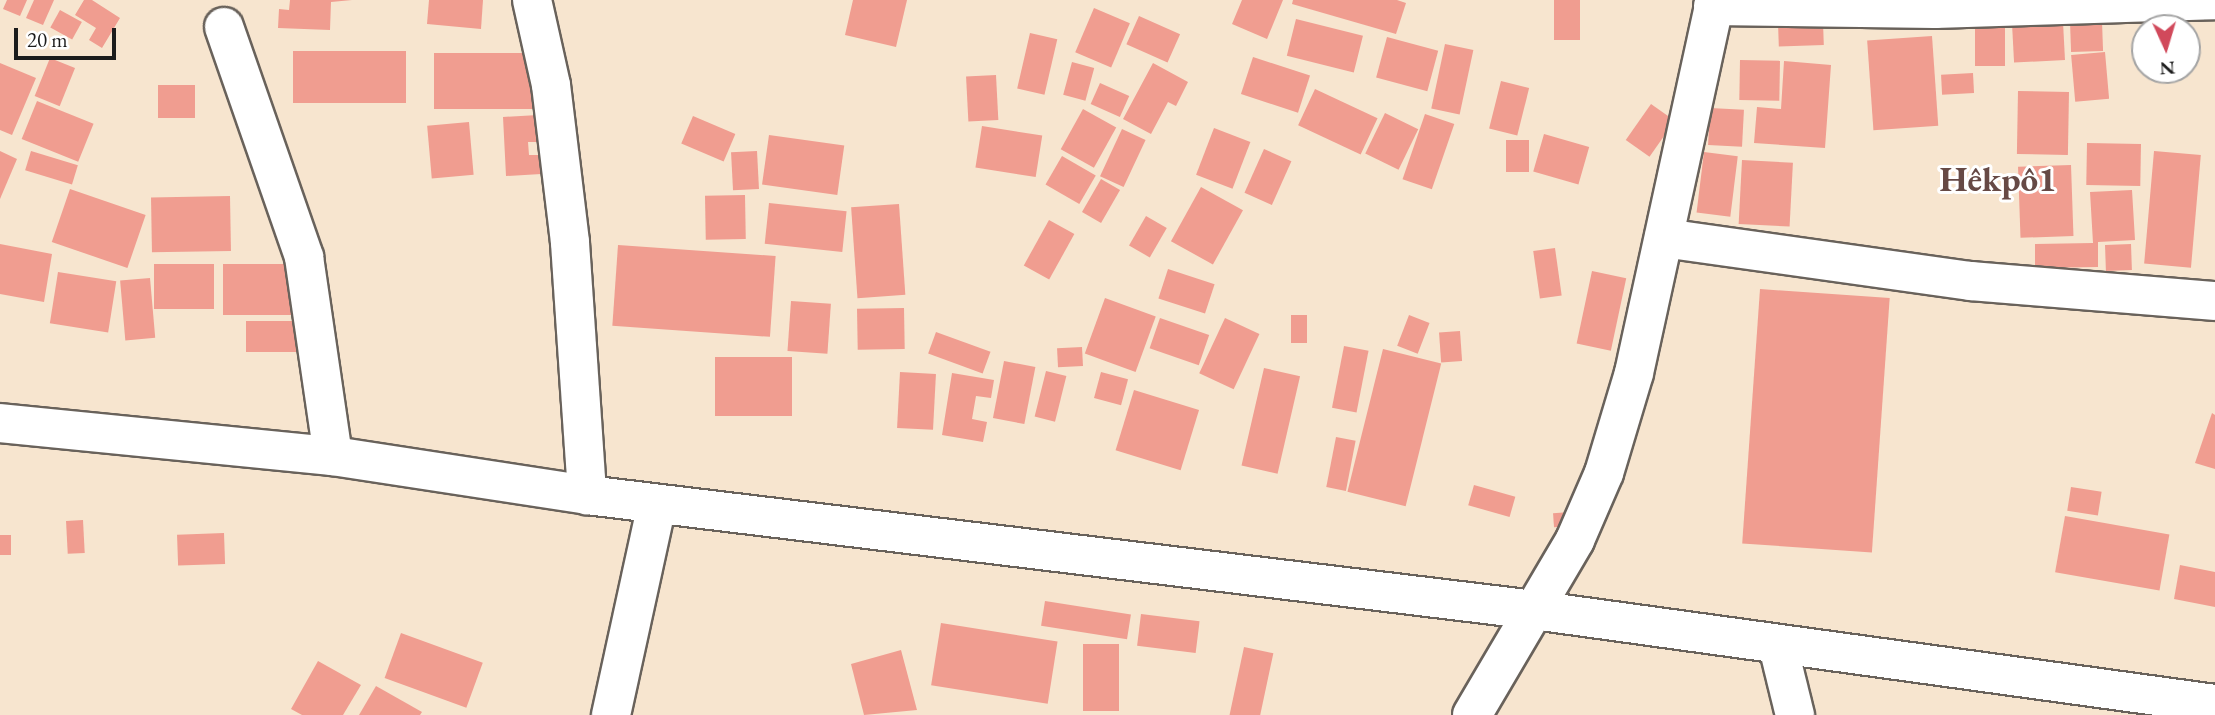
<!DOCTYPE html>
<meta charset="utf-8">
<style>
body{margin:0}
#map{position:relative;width:2215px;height:715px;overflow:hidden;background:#f7e5cf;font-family:"EB Garamond",serif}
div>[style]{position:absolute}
.building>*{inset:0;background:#f09d90;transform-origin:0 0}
.roads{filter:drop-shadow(2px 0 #69625b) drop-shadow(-2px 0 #69625b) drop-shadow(0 2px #69625b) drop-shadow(0 -2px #69625b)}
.minor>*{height:38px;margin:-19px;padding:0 19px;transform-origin:19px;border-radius:19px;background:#fff}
.tertiary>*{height:38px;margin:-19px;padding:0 19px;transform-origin:19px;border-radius:19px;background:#fff}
span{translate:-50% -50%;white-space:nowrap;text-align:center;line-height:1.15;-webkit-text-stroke:6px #fff;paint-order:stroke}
.quarter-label{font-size:35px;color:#664945;font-weight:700}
.north{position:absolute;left:2131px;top:14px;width:70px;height:70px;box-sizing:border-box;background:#fff;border:2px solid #a4a4a4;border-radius:50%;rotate:176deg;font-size:19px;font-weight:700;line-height:28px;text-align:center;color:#1c1c1c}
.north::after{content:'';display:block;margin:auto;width:24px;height:32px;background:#d1495b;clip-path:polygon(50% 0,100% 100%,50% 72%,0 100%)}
.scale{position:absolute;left:14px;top:28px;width:102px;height:32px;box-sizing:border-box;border:4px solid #1c1c1c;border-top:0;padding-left:9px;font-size:21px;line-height:24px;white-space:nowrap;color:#1c1c1c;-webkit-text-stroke:5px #fff;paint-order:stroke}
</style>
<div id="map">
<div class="building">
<div style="clip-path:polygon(7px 0,27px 0,20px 16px,3px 9px)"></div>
<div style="clip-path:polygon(34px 0,54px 0,43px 25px,26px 18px)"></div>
<div style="clip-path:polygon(84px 0,92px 0,120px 18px,102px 48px,89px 40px,96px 28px,75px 15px)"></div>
<div style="clip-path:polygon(290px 0,352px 0,331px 2px,330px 30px,278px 28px,279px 9px,289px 10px)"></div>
<div style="clip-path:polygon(429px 0,483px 0,481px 29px,427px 24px)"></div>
<div style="clip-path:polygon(853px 0,907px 0,896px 47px,845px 35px)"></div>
<div style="clip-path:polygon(1242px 0,1283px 0,1267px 39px,1232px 24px)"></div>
<div style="clip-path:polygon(1293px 0,1397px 0,1406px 3px,1396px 34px,1292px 4px)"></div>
<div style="left:1554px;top:0;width:26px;height:40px"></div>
<div style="left:1094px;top:8px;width:39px;height:48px;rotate:23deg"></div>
<div style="left:60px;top:10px;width:25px;height:20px;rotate:29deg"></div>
<div style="left:1139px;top:16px;width:45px;height:31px;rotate:24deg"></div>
<div style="left:2005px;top:17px;width:49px;height:30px;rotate:90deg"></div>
<div style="left:1296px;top:19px;width:69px;height:38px;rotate:14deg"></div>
<div style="left:2102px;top:21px;width:30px;height:32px;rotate:88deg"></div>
<div style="left:1823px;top:22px;width:23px;height:45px;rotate:88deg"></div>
<div style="left:2063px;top:22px;width:38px;height:51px;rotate:87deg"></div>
<div style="left:1030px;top:33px;width:28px;height:57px;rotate:13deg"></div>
<div style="left:1932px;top:36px;width:90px;height:65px;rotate:86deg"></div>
<div style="left:1387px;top:37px;width:53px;height:42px;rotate:15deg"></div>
<div style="left:1445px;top:44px;width:29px;height:66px;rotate:12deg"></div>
<div style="left:293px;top:51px;width:113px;height:52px"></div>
<div style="left:2105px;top:52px;width:47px;height:34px;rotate:85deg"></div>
<div style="left:434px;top:53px;width:102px;height:56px"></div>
<div style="left:1253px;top:57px;width:60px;height:39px;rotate:18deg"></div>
<div style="left:50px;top:58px;width:27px;height:41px;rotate:22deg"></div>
<div style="left:1740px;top:60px;width:40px;height:40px;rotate:1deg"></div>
<div style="clip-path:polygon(1784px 61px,1831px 65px,1825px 148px,1754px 143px,1757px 107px,1781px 109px)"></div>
<div style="left:1072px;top:62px;width:23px;height:34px;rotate:15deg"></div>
<div style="clip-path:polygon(0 63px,36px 78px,12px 135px,0 130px)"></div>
<div style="clip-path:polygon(1153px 63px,1188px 82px,1176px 106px,1168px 102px,1151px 134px,1123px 119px)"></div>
<div style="left:1973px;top:73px;width:20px;height:32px;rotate:87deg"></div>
<div style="left:996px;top:75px;width:45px;height:30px;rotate:87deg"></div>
<div style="left:1501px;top:81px;width:29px;height:49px;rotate:14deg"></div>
<div style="left:1100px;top:83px;width:32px;height:23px;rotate:24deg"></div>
<div style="left:158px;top:85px;width:37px;height:33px"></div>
<div style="left:1315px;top:89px;width:69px;height:40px;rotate:25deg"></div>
<div style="left:2018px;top:91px;width:51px;height:63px;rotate:1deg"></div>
<div style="left:37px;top:101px;width:61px;height:41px;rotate:22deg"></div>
<div style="left:1651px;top:104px;width:29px;height:44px;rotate:35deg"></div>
<div style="left:1710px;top:108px;width:34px;height:37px;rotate:3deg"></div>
<div style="left:1083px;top:109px;width:38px;height:46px;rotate:29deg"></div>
<div style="left:1385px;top:113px;width:37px;height:45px;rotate:26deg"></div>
<div style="left:1425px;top:114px;width:31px;height:69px;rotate:19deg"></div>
<div style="clip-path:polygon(538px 115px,539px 142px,528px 142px,529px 155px,540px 155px,541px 174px,506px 176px,503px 117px)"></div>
<div style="left:693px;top:116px;width:46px;height:30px;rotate:23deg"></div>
<div style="left:469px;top:122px;width:53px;height:42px;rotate:85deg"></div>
<div style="left:982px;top:126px;width:61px;height:42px;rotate:9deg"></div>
<div style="left:1214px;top:128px;width:39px;height:50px;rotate:21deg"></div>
<div style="left:1122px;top:129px;width:26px;height:52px;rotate:25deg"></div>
<div style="left:1544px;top:134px;width:47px;height:39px;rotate:16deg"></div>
<div style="left:769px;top:135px;width:76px;height:50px;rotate:8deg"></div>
<div style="left:1506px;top:140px;width:23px;height:32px"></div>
<div style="left:2087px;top:143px;width:54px;height:42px;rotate:1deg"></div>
<div style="left:1264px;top:149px;width:30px;height:48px;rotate:24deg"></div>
<div style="clip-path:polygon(0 151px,17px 159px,0 199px)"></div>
<div style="left:31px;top:151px;width:49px;height:20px;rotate:17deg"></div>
<div style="left:757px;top:151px;width:38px;height:26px;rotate:87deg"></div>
<div style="left:2154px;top:151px;width:47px;height:113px;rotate:5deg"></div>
<div style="left:1704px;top:152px;width:34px;height:61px;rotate:7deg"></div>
<div style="left:1062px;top:156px;width:39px;height:33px;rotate:30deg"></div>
<div style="left:1742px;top:160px;width:51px;height:64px;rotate:3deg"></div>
<div style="left:2071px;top:165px;width:71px;height:53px;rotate:88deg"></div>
<div style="left:1101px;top:179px;width:22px;height:38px;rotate:30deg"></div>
<div style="left:1201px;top:187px;width:48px;height:62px;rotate:29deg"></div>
<div style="left:70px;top:189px;width:80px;height:56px;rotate:19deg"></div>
<div style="clip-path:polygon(2132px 190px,2135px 240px,2098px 242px,2098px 267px,2035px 268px,2035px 244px,2093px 243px,2090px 192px)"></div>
<div style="left:745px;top:195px;width:44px;height:40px;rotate:89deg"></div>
<div style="left:230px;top:196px;width:55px;height:79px;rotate:89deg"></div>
<div style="left:769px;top:203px;width:78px;height:41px;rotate:6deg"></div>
<div style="left:899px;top:204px;width:91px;height:48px;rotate:86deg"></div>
<div style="left:1146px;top:216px;width:24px;height:34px;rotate:30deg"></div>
<div style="left:1049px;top:220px;width:29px;height:52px;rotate:29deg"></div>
<div style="clip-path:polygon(0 244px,52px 254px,44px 302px,0 294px)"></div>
<div style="left:2131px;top:244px;width:26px;height:26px;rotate:88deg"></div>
<div style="left:618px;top:245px;width:158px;height:81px;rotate:4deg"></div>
<div style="left:1555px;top:248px;width:48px;height:22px;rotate:82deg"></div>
<div style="left:154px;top:264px;width:60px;height:45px"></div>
<div style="left:223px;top:264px;width:68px;height:51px"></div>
<div style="left:1168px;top:269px;width:49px;height:31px;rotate:18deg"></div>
<div style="left:1592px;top:271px;width:35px;height:74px;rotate:12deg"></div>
<div style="left:58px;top:272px;width:59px;height:52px;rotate:9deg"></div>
<div style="left:150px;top:278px;width:60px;height:30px;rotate:85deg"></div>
<div style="left:1760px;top:289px;width:130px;height:255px;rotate:4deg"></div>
<div style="left:1105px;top:298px;width:54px;height:59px;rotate:20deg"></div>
<div style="left:791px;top:301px;width:40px;height:50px;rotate:4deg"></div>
<div style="left:904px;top:308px;width:41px;height:47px;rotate:89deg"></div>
<div style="left:1291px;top:315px;width:16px;height:28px"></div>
<div style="left:1409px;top:315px;width:22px;height:33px;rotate:21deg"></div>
<div style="left:1160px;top:318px;width:52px;height:32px;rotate:19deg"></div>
<div style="left:1225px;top:318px;width:38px;height:61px;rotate:25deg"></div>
<div style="left:302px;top:321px;width:31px;height:56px;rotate:90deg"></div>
<div style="left:1460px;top:331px;width:30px;height:21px;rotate:86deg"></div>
<div style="left:936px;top:332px;width:58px;height:23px;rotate:20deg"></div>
<div style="left:1344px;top:346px;width:25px;height:63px;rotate:11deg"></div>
<div style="left:1082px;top:347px;width:19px;height:25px;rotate:87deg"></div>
<div style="left:1383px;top:349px;width:60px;height:147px;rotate:14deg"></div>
<div style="left:715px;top:357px;width:77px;height:59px"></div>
<div style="left:1004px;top:361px;width:32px;height:58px;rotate:11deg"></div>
<div style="left:1264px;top:368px;width:37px;height:100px;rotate:13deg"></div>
<div style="left:1046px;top:371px;width:21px;height:47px;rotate:14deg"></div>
<div style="left:900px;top:372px;width:36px;height:56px;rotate:3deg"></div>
<div style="left:1101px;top:372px;width:28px;height:27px;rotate:15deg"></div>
<div style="clip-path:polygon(952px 373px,994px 380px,991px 398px,976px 396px,972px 419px,987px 422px,983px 442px,942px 435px)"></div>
<div style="left:1134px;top:390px;width:68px;height:63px;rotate:17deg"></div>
<div style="clip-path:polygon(2212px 413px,2215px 415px,2215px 469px,2195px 463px)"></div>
<div style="left:1336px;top:437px;width:20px;height:51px;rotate:11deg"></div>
<div style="left:1474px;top:485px;width:43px;height:21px;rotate:16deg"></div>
<div style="left:2071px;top:487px;width:31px;height:24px;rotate:9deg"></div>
<div style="left:1570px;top:512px;width:14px;height:17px;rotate:86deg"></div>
<div style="left:2065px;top:516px;width:106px;height:57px;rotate:10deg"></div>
<div style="left:83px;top:520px;width:33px;height:17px;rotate:87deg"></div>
<div style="left:224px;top:533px;width:31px;height:47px;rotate:88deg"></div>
<div style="left:0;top:535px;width:11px;height:20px"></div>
<div style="clip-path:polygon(2180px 565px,2215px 572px,2215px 607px,2174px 599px)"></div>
<div style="left:1045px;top:601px;width:87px;height:25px;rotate:9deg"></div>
<div style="left:1141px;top:614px;width:59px;height:32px;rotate:7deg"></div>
<div style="left:941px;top:623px;width:118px;height:63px;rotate:9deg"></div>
<div style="left:401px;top:633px;width:87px;height:48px;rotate:20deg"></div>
<div style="left:1083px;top:644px;width:36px;height:67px"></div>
<div style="left:1244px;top:647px;width:30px;height:70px;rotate:12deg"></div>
<div style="clip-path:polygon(901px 650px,917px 710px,864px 715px,851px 664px)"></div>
<div style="clip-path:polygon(318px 661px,361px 685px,343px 715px,302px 715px,291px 709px)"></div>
<div style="clip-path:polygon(376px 686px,422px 712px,420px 715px,359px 715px)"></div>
</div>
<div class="roads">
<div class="minor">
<div style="left:532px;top:0;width:87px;rotate:77.4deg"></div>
<div style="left:551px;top:85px;width:159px;rotate:83.1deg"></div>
<div style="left:570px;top:243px;width:253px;rotate:86.1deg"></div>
<div style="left:1713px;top:6px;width:222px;rotate:0.8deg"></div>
<div style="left:1935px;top:9px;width:280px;rotate:-1.8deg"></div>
<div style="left:224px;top:27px;width:244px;rotate:70.8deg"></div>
<div style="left:304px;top:257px;width:201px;rotate:81.7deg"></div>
<div style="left:1664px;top:238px;width:310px;rotate:8deg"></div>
<div style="left:1971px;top:281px;width:245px;rotate:4.7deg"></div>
<div style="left:1778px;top:646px;width:71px;rotate:76.2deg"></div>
<div style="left:611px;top:715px;width:216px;rotate:-77.7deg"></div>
<div style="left:1472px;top:715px;width:203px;rotate:-59.5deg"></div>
<div style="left:1575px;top:540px;width:73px;rotate:-66.6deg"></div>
<div style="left:1604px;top:473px;width:104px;rotate:-73.3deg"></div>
<div style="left:1634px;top:373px;width:382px;rotate:-77.7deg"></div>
</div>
<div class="tertiary">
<div style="left:0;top:423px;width:335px;rotate:5.7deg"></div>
<div style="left:333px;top:456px;width:257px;rotate:8.7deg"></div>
<div style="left:587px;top:495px;width:954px;rotate:6.92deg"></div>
<div style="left:1534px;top:610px;width:687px;rotate:7.86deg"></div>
</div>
</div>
<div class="quarter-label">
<span style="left:1998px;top:179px">Hêkpô1</span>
</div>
<div class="north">N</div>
<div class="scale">20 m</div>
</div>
